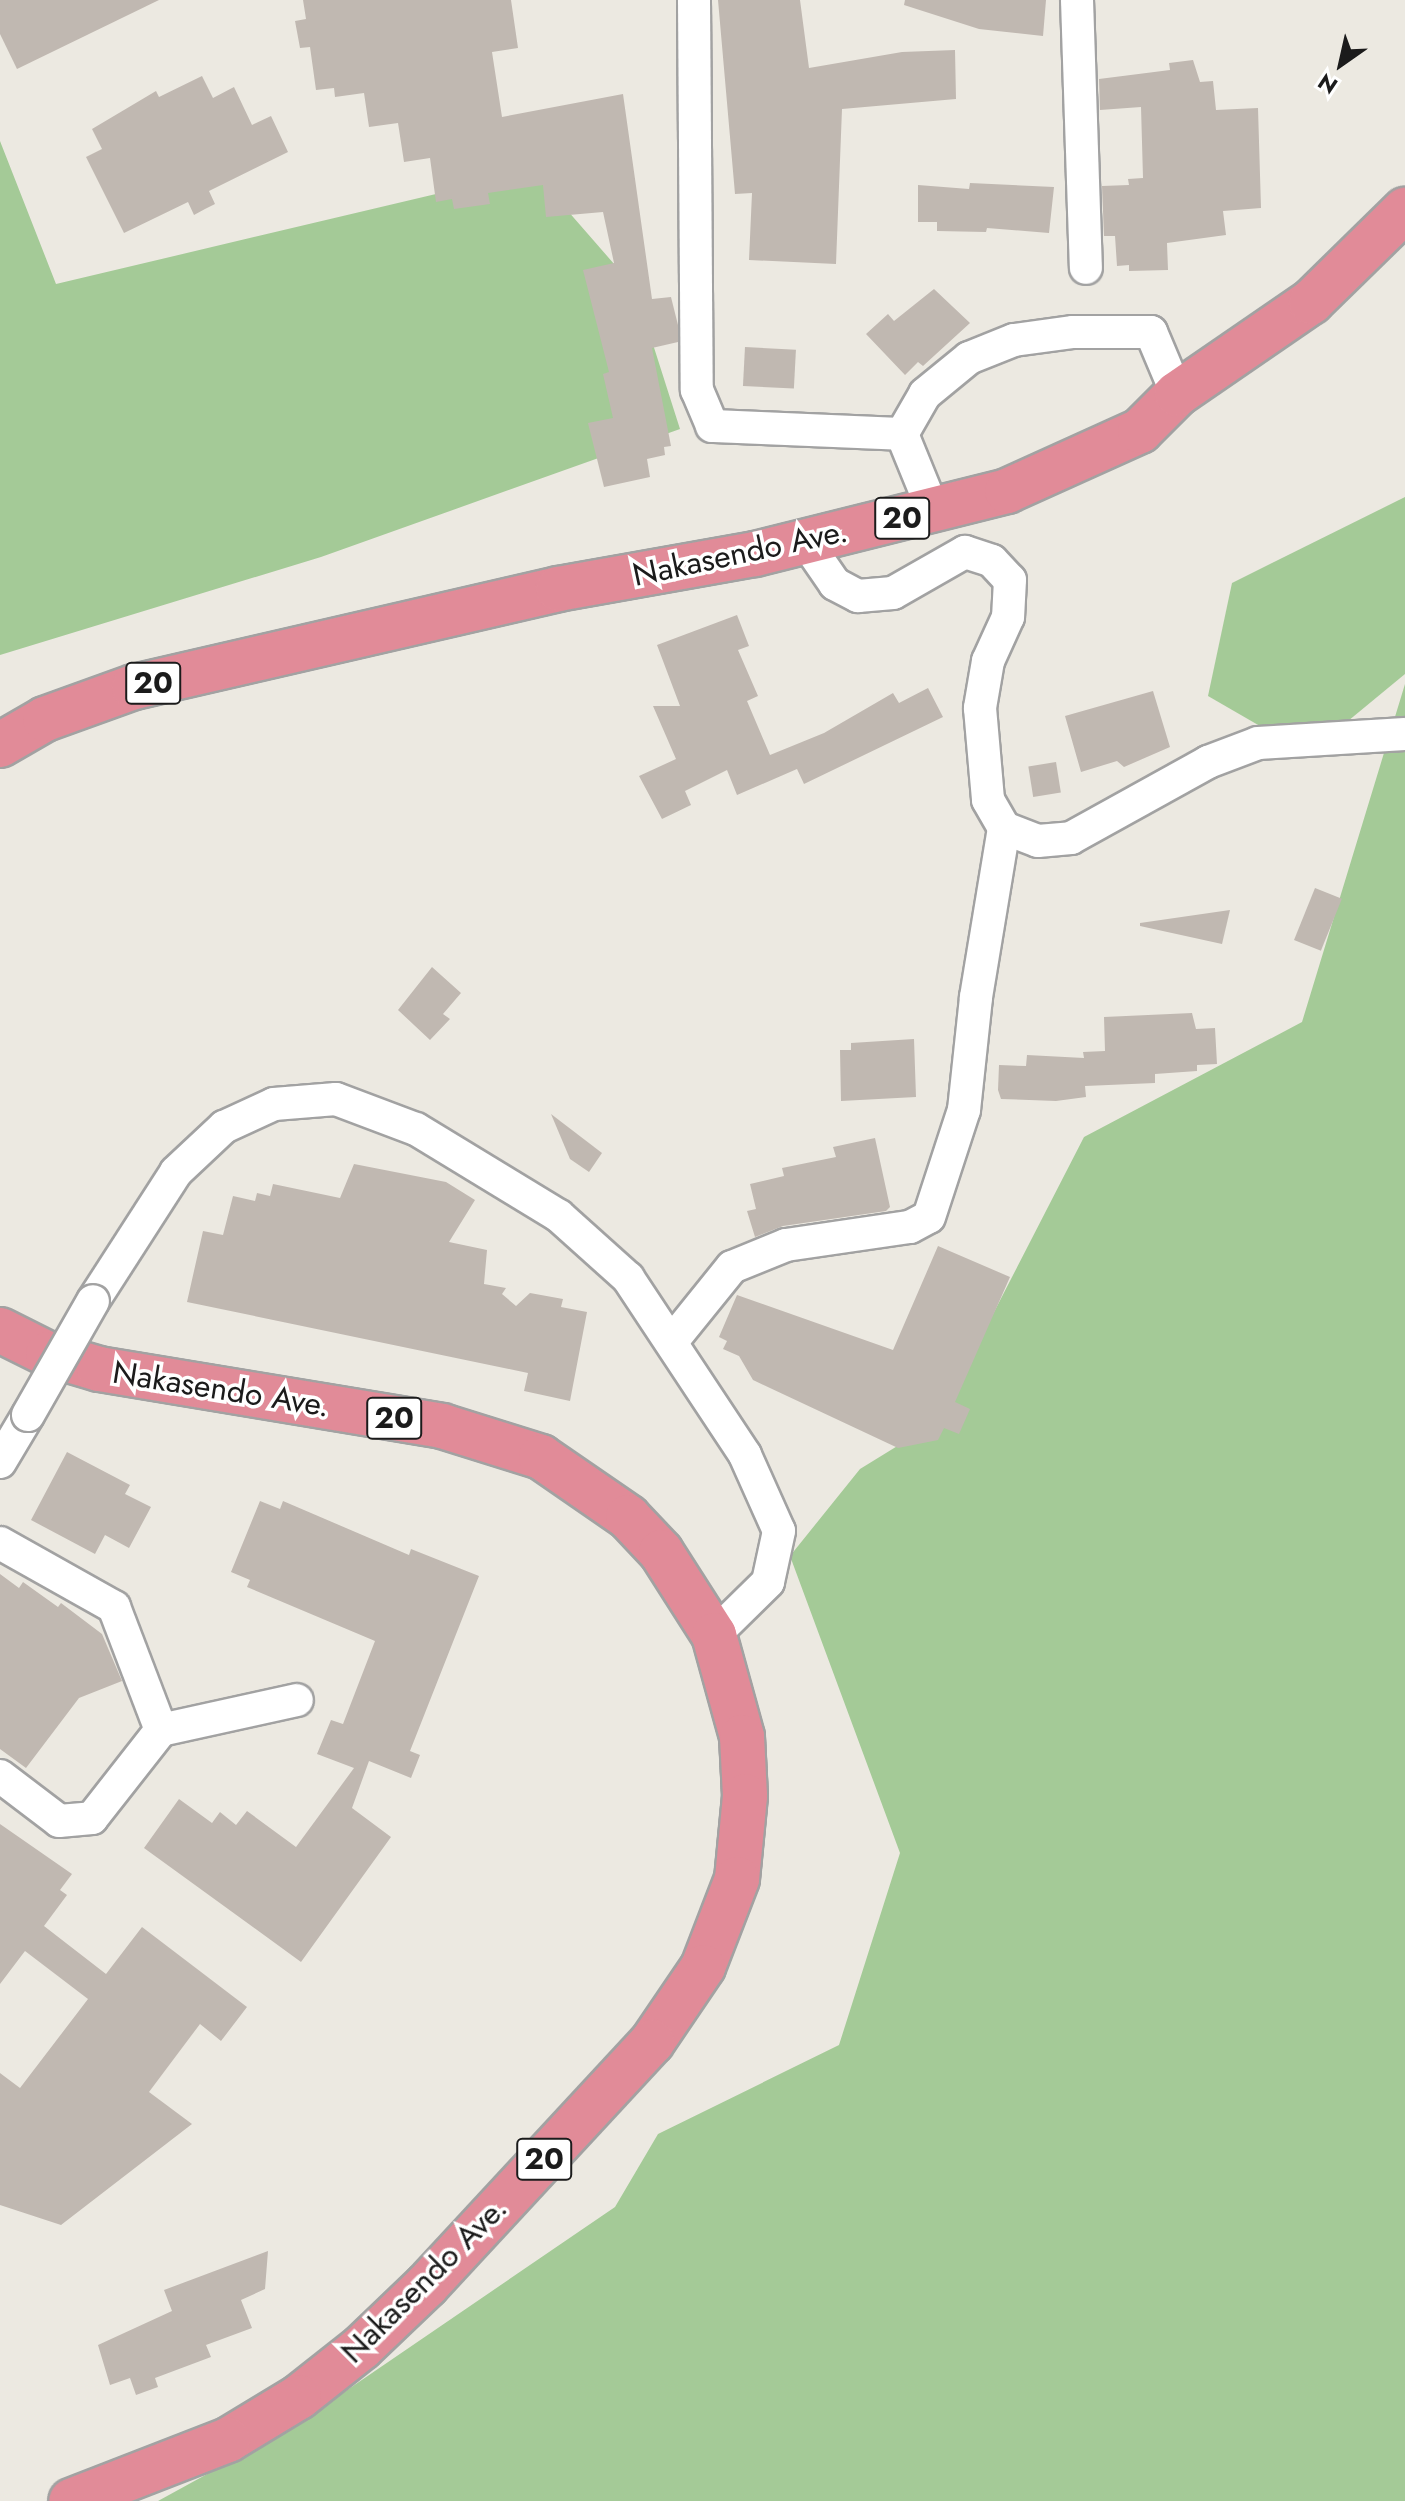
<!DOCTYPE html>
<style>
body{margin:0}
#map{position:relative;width:1405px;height:2501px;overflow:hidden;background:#ece9e1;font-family:Jost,sans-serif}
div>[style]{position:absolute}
.forest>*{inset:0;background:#a4ca97}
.building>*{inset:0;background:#c0b8b1;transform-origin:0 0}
.roads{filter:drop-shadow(2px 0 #a2a2a2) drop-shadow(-2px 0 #a2a2a2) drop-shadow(0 2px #a2a2a2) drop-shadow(0 -2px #a2a2a2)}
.street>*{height:32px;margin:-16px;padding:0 16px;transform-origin:16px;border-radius:16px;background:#fff}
.highway>*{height:44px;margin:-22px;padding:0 22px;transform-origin:22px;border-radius:22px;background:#e18b98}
.bridges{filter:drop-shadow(2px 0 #a2a2a2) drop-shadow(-2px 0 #a2a2a2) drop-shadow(0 2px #a2a2a2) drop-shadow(0 -2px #a2a2a2)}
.street-bridge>*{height:32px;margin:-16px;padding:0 16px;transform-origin:16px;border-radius:16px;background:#fff}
span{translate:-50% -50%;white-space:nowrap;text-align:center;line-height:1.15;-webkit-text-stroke:7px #fff;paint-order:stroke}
.shield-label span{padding:2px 6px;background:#fff;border:2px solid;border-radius:6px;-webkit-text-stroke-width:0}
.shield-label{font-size:30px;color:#1b1b1b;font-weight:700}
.street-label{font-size:32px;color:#1b1b1b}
.north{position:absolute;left:1301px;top:24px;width:80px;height:80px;-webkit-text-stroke:6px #fff;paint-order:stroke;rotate:214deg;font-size:22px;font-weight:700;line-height:32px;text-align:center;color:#1b1b1b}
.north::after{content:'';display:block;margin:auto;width:28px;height:36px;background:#1b1b1b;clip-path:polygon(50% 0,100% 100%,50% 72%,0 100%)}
</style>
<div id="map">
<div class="forest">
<div style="clip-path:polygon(0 141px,56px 284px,533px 171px,635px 288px,680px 429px,321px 557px,0 655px)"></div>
<div style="clip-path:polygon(1405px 497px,1405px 674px,1308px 754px,1208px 696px,1232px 583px)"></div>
<div style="clip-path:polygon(1405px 684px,1405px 2501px,158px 2501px,293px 2427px,615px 2207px,658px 2134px,839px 2045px,900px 1853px,790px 1556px,860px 1469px,938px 1421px,1084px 1137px,1302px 1022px)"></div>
</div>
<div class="building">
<div style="clip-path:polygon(0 0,159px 0,17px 69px,0 34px)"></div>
<div style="clip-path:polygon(303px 0,511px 0,518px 48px,492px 52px,502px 117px,623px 94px,652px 299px,671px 297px,678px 325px,678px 342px,652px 348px,671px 446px,664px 447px,665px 455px,647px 459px,650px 477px,604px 487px,588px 423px,613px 418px,603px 374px,609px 372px,583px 270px,614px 263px,603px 212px,546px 217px,543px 185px,488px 193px,490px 204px,454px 209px,452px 199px,436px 202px,430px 158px,404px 162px,398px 123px,369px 127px,364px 93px,335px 97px,334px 88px,316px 90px,310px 47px,300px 48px,295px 21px,306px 19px)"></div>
<div style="clip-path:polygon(718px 0,800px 0,809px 68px,902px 52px,955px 50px,956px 99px,842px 109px,836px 264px,749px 260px,752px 193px,735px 194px)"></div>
<div style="clip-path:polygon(905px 0,1046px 0,1043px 36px,979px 29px,904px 5px)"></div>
<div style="clip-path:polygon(1193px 60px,1200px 82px,1213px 81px,1216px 110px,1258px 108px,1261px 208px,1223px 211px,1226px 235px,1167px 243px,1168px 270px,1129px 271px,1129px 265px,1117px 266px,1115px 236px,1104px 236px,1102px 186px,1129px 185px,1128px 179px,1143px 178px,1141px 107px,1100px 110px,1099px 79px,1170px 70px,1169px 63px)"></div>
<div style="clip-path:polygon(202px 76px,213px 98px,234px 87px,252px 125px,271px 116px,288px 152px,209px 191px,215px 204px,205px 209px,194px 215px,188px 202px,124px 233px,86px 157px,102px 149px,92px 129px,156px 91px,159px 97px)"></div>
<div style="clip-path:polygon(970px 183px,1054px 187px,1049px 233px,987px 228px,986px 232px,937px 231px,937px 222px,918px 222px,918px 185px,969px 189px)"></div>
<div style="clip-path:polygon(934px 289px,970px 323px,923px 366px,918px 362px,905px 375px,866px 334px,888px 314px,894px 321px)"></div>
<div style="left:745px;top:347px;width:51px;height:39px;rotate:3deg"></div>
<div style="clip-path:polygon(737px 615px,749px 646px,738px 650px,758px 696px,747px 701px,770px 755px,824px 733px,893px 693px,899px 703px,928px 688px,943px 717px,804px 784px,797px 769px,737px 795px,727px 770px,685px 791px,691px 805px,662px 819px,639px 776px,676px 759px,653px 706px,680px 706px,657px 645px)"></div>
<div style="clip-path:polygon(1153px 691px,1170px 747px,1124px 767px,1117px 761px,1081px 772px,1065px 716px)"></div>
<div style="left:1056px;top:762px;width:31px;height:28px;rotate:81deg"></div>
<div style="left:1315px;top:888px;width:29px;height:56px;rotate:22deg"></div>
<div style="clip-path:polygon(1230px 910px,1222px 944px,1140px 926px,1140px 923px)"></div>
<div style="clip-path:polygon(432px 967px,461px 993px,443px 1014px,450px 1019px,430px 1040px,398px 1010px)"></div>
<div style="clip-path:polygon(1192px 1013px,1196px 1029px,1215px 1028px,1217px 1064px,1197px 1065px,1197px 1071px,1155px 1074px,1155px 1083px,1085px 1086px,1086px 1097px,1056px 1101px,1001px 1099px,998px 1090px,999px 1065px,1026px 1066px,1027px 1055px,1084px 1058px,1083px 1052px,1105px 1051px,1104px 1017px)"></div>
<div style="clip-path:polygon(914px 1039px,916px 1097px,841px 1101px,840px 1050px,851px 1050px,851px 1043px)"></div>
<div style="clip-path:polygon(551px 1114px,602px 1153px,589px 1172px,570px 1159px)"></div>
<div style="clip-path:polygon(875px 1138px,890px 1207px,886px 1211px,783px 1226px,755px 1237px,747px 1211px,756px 1209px,750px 1184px,784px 1176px,782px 1168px,836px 1157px,833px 1147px)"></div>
<div style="clip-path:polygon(354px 1164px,446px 1182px,475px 1200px,449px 1242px,487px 1250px,484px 1284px,506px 1288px,502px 1294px,516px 1306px,530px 1293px,563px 1299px,561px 1307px,587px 1312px,570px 1401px,524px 1391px,528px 1373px,187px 1302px,203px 1231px,223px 1235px,233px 1196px,255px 1201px,257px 1193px,270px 1196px,273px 1184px,340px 1198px)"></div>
<div style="clip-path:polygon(938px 1246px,1010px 1277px,955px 1402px,970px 1409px,959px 1434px,944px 1428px,938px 1440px,898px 1448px,753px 1380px,739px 1356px,723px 1349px,727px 1341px,719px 1337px,737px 1295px,893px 1350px)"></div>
<div style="clip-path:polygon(67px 1452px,130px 1485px,125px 1494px,151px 1507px,129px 1548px,105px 1535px,95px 1554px,31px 1520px)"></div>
<div style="clip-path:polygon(260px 1501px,280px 1509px,283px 1501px,409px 1555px,411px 1549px,479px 1576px,410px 1751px,420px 1755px,411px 1778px,369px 1761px,352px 1808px,391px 1837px,301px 1962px,144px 1848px,179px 1799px,212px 1823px,220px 1812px,236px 1825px,247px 1811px,296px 1847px,354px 1768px,317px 1754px,331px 1720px,343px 1724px,375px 1641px,247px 1587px,250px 1580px,231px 1572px)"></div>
<div style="clip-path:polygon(0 1574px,19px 1588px,23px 1582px,58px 1607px,61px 1603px,102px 1634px,122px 1681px,79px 1698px,26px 1768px,0 1749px)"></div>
<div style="clip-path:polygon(0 1824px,72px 1874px,60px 1890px,67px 1895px,44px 1926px,106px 1974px,142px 1927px,247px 2007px,221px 2041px,200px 2024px,149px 2092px,192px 2124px,61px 2225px,0 2205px,0 2073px,20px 2088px,88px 1999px,25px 1951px,0 1984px)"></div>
<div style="clip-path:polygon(268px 2251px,265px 2289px,241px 2300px,252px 2328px,206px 2345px,211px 2357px,155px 2378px,158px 2387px,136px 2395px,130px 2378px,110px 2385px,98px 2345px,172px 2311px,164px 2290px)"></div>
</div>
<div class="roads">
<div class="street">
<div style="left:694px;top:0;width:390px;rotate:89.6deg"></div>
<div style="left:697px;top:390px;width:39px;rotate:67deg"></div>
<div style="left:712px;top:426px;width:190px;rotate:2.4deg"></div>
<div style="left:902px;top:434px;width:82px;rotate:67.8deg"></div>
<div style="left:1077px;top:0;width:268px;rotate:88.1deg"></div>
<div style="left:902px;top:434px;width:46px;rotate:-60.1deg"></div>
<div style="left:925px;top:394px;width:57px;rotate:-39.3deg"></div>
<div style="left:969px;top:358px;width:48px;rotate:-21.8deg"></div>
<div style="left:1014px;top:340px;width:60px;rotate:-7.7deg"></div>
<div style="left:1073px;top:332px;width:78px"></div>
<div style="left:1151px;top:332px;width:67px;rotate:67.2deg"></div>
<div style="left:806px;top:542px;width:51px;rotate:55.4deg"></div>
<div style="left:835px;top:584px;width:26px;rotate:28deg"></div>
<div style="left:858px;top:596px;width:35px;rotate:-5deg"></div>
<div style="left:893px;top:593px;width:83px;rotate:-29.7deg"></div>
<div style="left:965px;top:552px;width:28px;rotate:18deg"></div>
<div style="left:992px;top:561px;width:26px;rotate:47deg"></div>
<div style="left:1010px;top:580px;width:37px;rotate:93deg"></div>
<div style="left:1008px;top:617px;width:48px;rotate:114.4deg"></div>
<div style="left:988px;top:661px;width:48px;rotate:99.7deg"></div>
<div style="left:980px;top:708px;width:92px;rotate:85deg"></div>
<div style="left:988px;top:800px;width:32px;rotate:60deg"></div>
<div style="left:1004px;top:828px;width:36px;rotate:21deg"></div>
<div style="left:1038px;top:841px;width:33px;rotate:-5deg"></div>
<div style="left:1071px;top:838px;width:157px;rotate:-29deg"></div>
<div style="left:1208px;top:762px;width:53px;rotate:-20.8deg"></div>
<div style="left:1258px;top:743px;width:147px;rotate:-3.5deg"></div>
<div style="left:93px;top:1301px;width:153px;rotate:-57.2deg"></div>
<div style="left:176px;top:1172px;width:66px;rotate:-43.2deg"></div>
<div style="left:224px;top:1127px;width:55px;rotate:-24.7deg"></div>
<div style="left:274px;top:1104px;width:62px;rotate:-4.6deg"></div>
<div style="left:336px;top:1099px;width:85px;rotate:20.6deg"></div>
<div style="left:416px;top:1129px;width:167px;rotate:31.3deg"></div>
<div style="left:559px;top:1216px;width:93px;rotate:41.9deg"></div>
<div style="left:628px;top:1278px;width:212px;rotate:56.5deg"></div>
<div style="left:745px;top:1455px;width:83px;rotate:65.9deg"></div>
<div style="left:779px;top:1531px;width:52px;rotate:102.2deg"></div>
<div style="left:768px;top:1582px;width:76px;rotate:135.5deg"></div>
<div style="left:673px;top:1340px;width:94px;rotate:-51.1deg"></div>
<div style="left:732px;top:1267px;width:58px;rotate:-22.2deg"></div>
<div style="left:786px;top:1245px;width:125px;rotate:-8.3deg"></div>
<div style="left:910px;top:1227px;width:21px;rotate:-28deg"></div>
<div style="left:929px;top:1217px;width:113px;rotate:-71.9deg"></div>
<div style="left:964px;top:1110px;width:114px;rotate:-83.9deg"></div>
<div style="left:976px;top:997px;width:171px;rotate:-80.6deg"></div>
<div style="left:0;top:1462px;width:55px;rotate:-59.2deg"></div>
<div style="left:0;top:1543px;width:131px;rotate:29.3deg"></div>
<div style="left:114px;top:1607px;width:132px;rotate:69.1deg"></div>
<div style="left:0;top:1776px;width:74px;rotate:37.3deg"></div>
<div style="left:59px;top:1821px;width:33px;rotate:-5deg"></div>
<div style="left:92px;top:1818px;width:112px;rotate:-51.9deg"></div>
<div style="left:161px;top:1730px;width:139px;rotate:-12.4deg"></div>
</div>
<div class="highway">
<div style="left:0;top:745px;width:52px;rotate:-30deg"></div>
<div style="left:45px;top:719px;width:95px;rotate:-19.8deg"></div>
<div style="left:134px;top:687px;width:435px;rotate:-13deg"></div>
<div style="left:558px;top:589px;width:200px;rotate:-10.1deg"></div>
<div style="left:755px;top:554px;width:260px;rotate:-14deg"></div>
<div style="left:1007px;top:491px;width:146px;rotate:-24.3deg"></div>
<div style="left:1140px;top:431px;width:52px;rotate:-45deg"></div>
<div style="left:1177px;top:394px;width:163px;rotate:-34.5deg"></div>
<div style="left:1311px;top:302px;width:132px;rotate:-44.4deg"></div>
<div style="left:0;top:1330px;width:54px;rotate:26.6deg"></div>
<div style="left:48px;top:1354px;width:53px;rotate:16.4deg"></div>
<div style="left:99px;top:1369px;width:348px;rotate:9.4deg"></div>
<div style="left:442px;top:1426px;width:104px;rotate:17.4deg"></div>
<div style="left:541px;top:1457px;width:106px;rotate:34.6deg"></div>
<div style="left:628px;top:1517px;width:48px;rotate:46.7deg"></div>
<div style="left:661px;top:1552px;width:98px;rotate:57.4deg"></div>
<div style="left:714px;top:1635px;width:106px;rotate:74.6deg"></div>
<div style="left:742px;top:1737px;width:59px;rotate:87.1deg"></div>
<div style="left:745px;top:1796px;width:83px;rotate:95.5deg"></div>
<div style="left:737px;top:1879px;width:94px;rotate:111.1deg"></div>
<div style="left:703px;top:1967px;width:91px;rotate:124.2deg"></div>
<div style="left:652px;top:2042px;width:331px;rotate:132.8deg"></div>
<div style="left:427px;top:2285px;width:91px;rotate:136.3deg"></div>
<div style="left:361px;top:2348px;width:79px;rotate:141.7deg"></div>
<div style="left:299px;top:2397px;width:83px;rotate:148.8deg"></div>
<div style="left:228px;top:2440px;width:168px;rotate:158.8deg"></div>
</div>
</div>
<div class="bridges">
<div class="street-bridge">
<div style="left:28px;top:1415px;width:131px;rotate:-60.3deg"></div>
</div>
</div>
<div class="shield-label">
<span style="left:902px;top:518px">20</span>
<span style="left:153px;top:683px">20</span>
<span style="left:394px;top:1418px">20</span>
<span style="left:544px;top:2159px">20</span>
</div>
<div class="street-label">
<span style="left:740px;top:553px;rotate:-12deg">Nakasendo Ave.</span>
<span style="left:221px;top:1389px;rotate:9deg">Nakasendo Ave.</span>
<span style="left:424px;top:2280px;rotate:-45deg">Nakasendo Ave.</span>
</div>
<div class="north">N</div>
</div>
